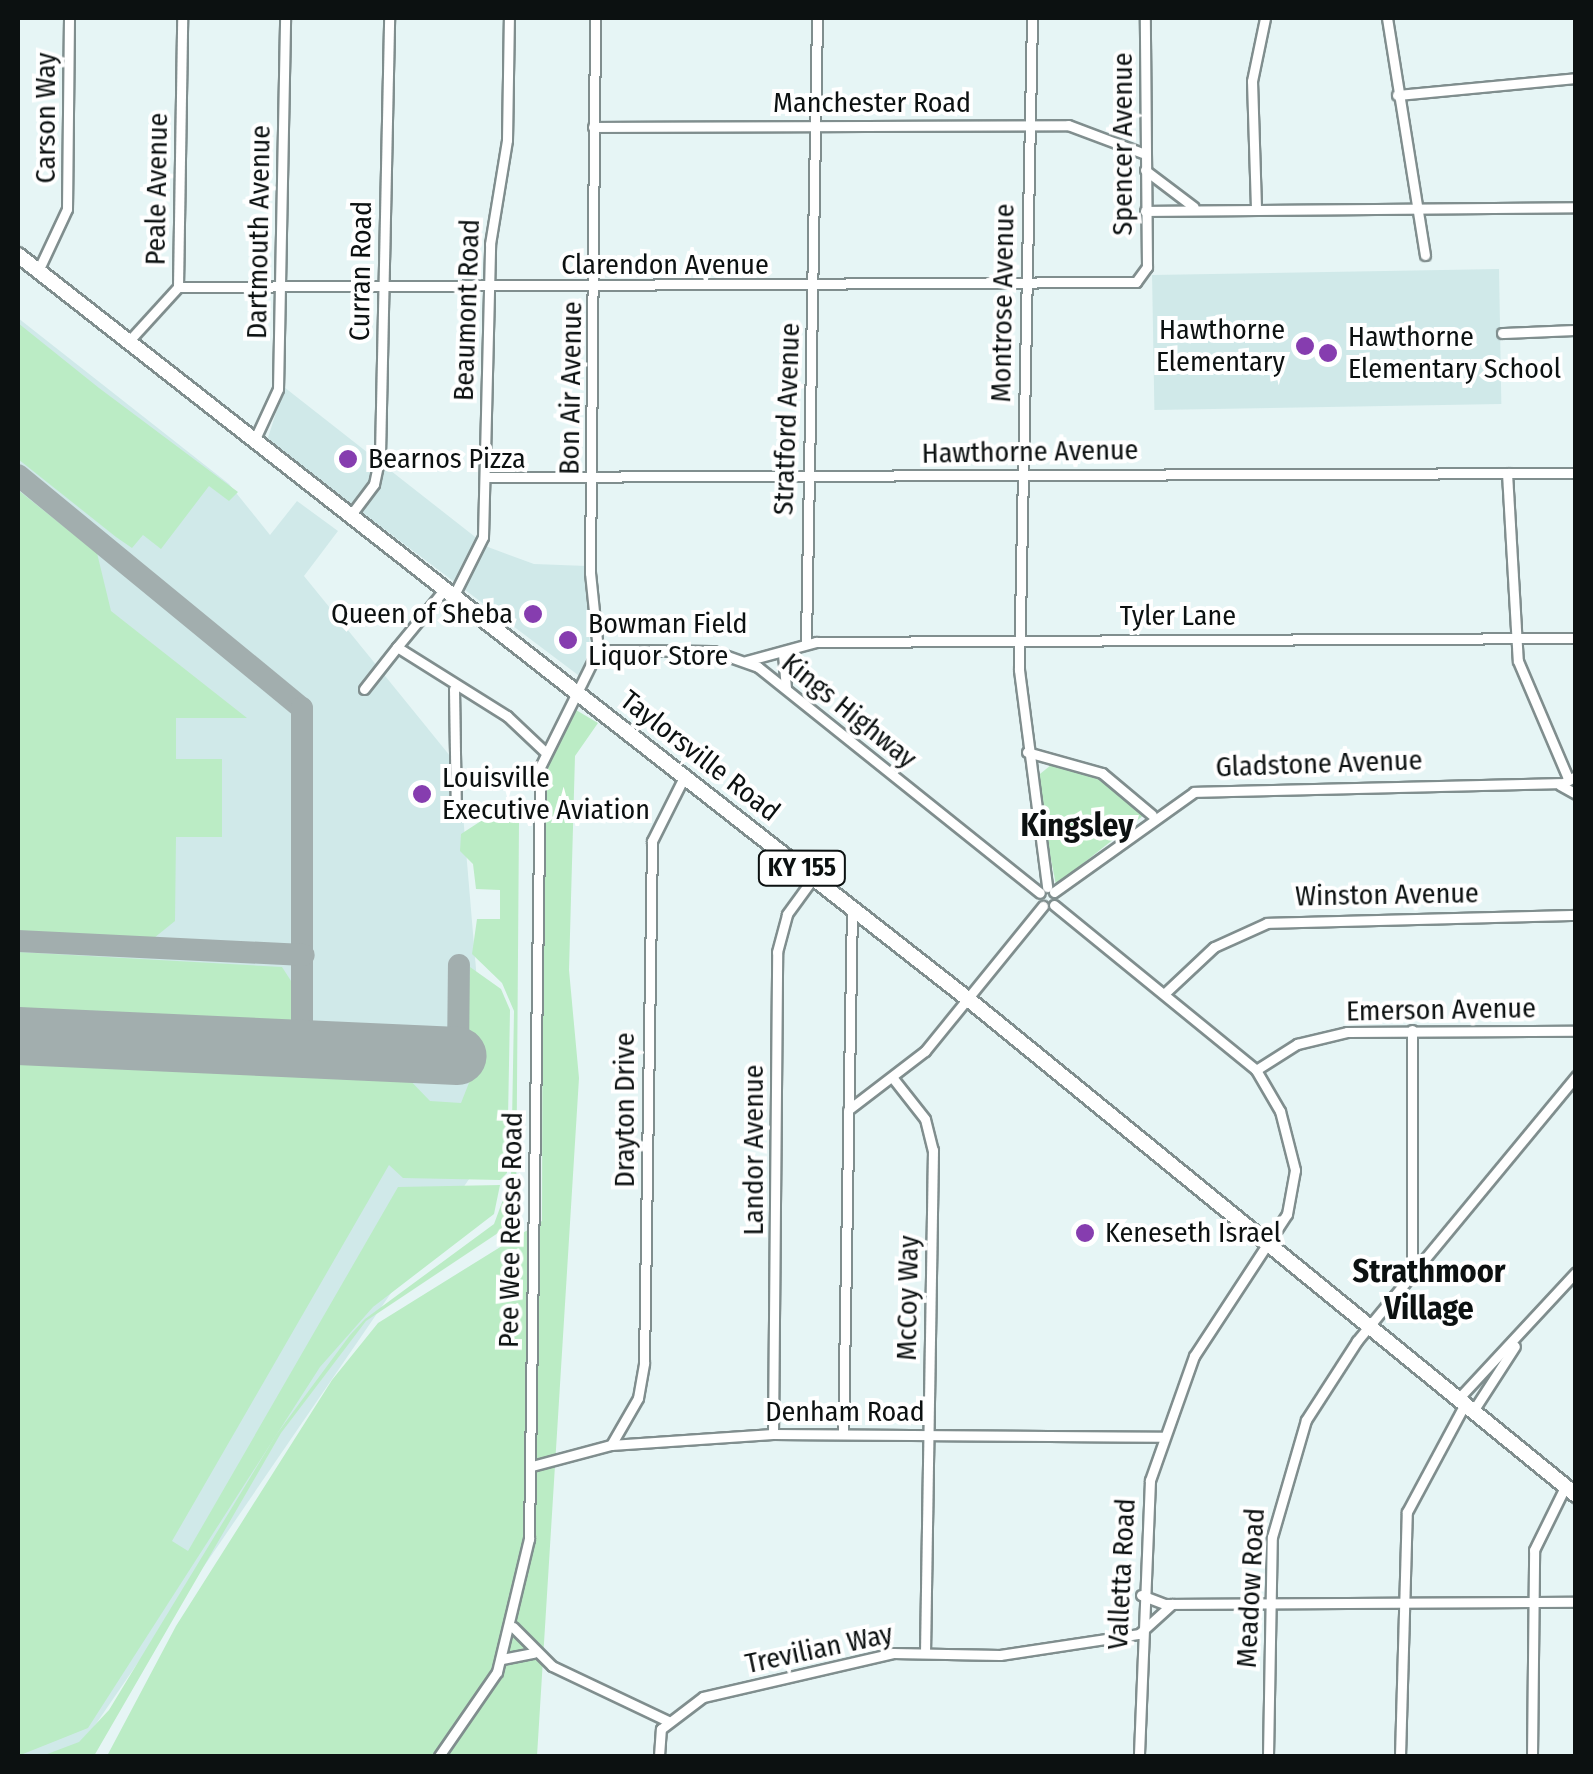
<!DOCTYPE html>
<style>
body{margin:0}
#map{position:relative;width:1593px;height:1774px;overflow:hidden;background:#e6f5f5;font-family:"Fira Sans Condensed",sans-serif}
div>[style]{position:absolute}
.built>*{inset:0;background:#d0e9e9;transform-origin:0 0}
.green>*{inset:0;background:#bbecc5}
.taxiway>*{height:22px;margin:-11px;padding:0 11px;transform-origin:11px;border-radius:11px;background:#a2aeae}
.runway>*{height:58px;margin:-29px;padding:0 29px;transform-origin:29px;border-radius:29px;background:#a2aeae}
.roads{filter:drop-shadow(2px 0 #808e8e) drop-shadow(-2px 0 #808e8e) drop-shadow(0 2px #808e8e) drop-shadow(0 -2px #808e8e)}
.street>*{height:9px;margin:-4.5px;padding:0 4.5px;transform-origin:4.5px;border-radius:4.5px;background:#fff}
.primary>*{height:14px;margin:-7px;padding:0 7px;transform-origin:7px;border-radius:7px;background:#fff}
.dots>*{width:28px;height:28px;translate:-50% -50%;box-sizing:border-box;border:5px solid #fff;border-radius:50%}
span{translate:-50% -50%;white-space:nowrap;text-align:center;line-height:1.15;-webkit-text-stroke:8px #fff;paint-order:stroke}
.shield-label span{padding:2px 8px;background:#fff;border:2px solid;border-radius:8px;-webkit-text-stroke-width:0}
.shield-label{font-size:25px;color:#0c1111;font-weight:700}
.street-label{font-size:28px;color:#0c1111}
.poi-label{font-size:28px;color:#0c1111}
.right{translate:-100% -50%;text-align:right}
.left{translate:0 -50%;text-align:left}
.quarter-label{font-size:32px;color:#0c1111;font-weight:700}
.frame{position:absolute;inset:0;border:20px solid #0c1111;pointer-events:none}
</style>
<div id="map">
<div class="built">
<div style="left:1499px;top:269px;width:135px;height:347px;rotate:89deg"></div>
<div style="clip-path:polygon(18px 318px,229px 484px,270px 535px,297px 501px,338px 531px,304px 576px,459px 767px,491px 1147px,74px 1756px,18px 1756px)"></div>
<div style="clip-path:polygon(284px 387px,488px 547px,534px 564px,587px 566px,590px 664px,582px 678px,267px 441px)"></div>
</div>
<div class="green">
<div style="clip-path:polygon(18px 323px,99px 388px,238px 492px,229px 501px,209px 486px,161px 549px,143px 535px,132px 548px,116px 537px,18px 459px)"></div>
<div style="clip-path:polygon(18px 490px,97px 553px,111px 611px,247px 718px,176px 718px,176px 759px,222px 759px,222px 837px,176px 837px,175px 921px,154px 938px,18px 932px)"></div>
<div style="clip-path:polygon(576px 710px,598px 723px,575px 756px,569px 970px,579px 1078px,537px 1756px,107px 1756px,176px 1626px,332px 1380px,378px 1323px,542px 1221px,543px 815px,549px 743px)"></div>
<div style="clip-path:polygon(1051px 765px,1099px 775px,1144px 815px,1056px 885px,1035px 778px)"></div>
<div style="clip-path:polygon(481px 821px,519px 822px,516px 1221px,366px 1321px,281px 1433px,94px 1756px,42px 1756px,79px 1742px,109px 1710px,276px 1435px,350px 1335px,365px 1319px,494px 1224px,511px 1178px,514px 1011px,502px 983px,472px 954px,477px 919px,500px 919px,500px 890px,476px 889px,473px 864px,460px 851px,461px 834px)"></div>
<div style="clip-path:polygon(18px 952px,282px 967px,295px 987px,293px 1018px,269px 1035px,18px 1025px)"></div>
<div style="clip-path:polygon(470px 967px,501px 989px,510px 1010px,507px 1173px,500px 1180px,403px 1178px,389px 1165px,172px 1541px,188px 1551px,398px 1187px,500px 1185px,494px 1214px,373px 1307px,320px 1367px,88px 1728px,18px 1756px,18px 1054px,401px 1071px,430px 1101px,461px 1103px,478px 1060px,466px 1030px)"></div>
</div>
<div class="taxiway">
<div style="left:18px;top:475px;width:367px;rotate:39.4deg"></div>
<div style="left:302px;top:708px;width:341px;rotate:90deg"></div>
<div style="left:18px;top:941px;width:286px;rotate:2.8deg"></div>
<div style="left:458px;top:1056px;width:91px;rotate:-89.4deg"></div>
</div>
<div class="runway">
<div style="left:18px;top:1036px;width:440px;rotate:2.6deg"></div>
</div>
<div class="roads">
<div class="street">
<div style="left:1032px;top:18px;width:652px;rotate:91.14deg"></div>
<div style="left:1019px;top:670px;width:219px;rotate:82.6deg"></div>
<div style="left:1387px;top:18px;width:240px;rotate:80.9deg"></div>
<div style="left:1397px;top:95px;width:180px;rotate:-5.4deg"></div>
<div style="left:593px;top:127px;width:475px;rotate:-0.2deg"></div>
<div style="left:1068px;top:125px;width:82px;rotate:20.6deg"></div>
<div style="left:1145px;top:170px;width:61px;rotate:37.1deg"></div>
<div style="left:1256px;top:208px;width:127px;rotate:-91.8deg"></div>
<div style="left:1252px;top:81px;width:64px;rotate:-78.3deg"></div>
<div style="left:1145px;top:211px;width:431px;rotate:-0.5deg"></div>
<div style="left:38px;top:271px;width:68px;rotate:-64.9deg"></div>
<div style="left:67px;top:209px;width:191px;rotate:-89.4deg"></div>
<div style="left:178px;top:287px;width:958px;rotate:-0.3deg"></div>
<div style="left:1136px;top:282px;width:19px;rotate:-54deg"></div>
<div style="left:1147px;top:267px;width:249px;rotate:-90.5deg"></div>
<div style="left:1502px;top:333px;width:74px;rotate:-2.3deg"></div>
<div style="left:128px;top:342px;width:74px;rotate:-47.7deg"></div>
<div style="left:178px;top:287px;width:269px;rotate:-89.1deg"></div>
<div style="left:254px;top:441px;width:57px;rotate:-65.2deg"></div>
<div style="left:278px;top:389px;width:371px;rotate:-88.9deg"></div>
<div style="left:1507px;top:473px;width:188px;rotate:86.7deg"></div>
<div style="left:1518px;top:661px;width:125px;rotate:66.9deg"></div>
<div style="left:485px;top:477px;width:1091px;rotate:-0.21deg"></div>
<div style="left:350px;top:516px;width:40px;rotate:-53deg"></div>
<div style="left:374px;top:484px;width:30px;rotate:-78deg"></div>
<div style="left:380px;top:455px;width:437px;rotate:-88.8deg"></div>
<div style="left:453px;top:597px;width:67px;rotate:-63.4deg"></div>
<div style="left:483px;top:537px;width:293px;rotate:-88.6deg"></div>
<div style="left:490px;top:244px;width:105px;rotate:-80.7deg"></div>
<div style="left:507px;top:140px;width:122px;rotate:-89.1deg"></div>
<div style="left:806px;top:642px;width:624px;rotate:-88.99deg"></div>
<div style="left:397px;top:647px;width:74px;rotate:-50.5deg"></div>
<div style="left:598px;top:650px;width:115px;rotate:0.5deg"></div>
<div style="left:713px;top:651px;width:48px;rotate:19.6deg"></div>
<div style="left:758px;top:667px;width:361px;rotate:38.7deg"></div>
<div style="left:783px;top:654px;width:34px;rotate:85deg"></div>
<div style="left:746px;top:661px;width:73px;rotate:-15.2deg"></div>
<div style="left:816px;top:642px;width:760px;rotate:-0.3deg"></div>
<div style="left:364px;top:689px;width:53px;rotate:-51.8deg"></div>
<div style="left:397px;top:647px;width:130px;rotate:32.1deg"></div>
<div style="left:507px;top:716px;width:51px;rotate:43.4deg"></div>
<div style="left:454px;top:689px;width:126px;rotate:89.1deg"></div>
<div style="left:1027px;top:752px;width:78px;rotate:15.6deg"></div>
<div style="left:1102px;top:773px;width:65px;rotate:40deg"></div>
<div style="left:1576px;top:776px;width:18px;rotate:151deg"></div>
<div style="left:1560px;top:785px;width:18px;rotate:29deg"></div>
<div style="left:1054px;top:892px;width:172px;rotate:-35.5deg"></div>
<div style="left:1194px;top:792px;width:366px;rotate:-1.4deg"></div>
<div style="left:1054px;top:905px;width:261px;rotate:39.2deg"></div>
<div style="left:1256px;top:1070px;width:48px;rotate:59.7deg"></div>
<div style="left:1280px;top:1111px;width:61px;rotate:75.7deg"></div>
<div style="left:1295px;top:1170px;width:45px;rotate:100.3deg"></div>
<div style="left:1287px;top:1214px;width:170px;rotate:123.2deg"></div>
<div style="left:1194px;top:1356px;width:132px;rotate:109.5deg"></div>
<div style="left:1150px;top:1480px;width:276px;rotate:92.3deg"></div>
<div style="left:1165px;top:993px;width:67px;rotate:-43.2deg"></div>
<div style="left:1214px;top:947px;width:58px;rotate:-24.4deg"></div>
<div style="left:1267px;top:923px;width:309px;rotate:-1.5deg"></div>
<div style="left:1256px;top:1070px;width:49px;rotate:-32.4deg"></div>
<div style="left:1297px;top:1044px;width:51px;rotate:-13.5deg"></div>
<div style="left:1347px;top:1032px;width:229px;rotate:-0.3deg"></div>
<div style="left:892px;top:1077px;width:53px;rotate:51.8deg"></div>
<div style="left:925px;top:1119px;width:32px;rotate:76deg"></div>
<div style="left:933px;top:1150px;width:501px;rotate:90.91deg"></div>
<div style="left:848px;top:1110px;width:97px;rotate:-37.5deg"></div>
<div style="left:925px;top:1051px;width:187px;rotate:-50.9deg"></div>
<div style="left:1412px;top:1273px;width:243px;rotate:-90deg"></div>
<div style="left:1458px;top:1399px;width:173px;rotate:-47.1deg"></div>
<div style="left:1473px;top:1411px;width:77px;rotate:-57.1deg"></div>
<div style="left:843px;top:1433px;width:526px;rotate:-89.02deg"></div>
<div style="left:773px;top:1434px;width:482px;rotate:-89.5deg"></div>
<div style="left:777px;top:952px;width:39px;rotate:-75deg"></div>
<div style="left:787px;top:914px;width:46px;rotate:-53.9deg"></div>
<div style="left:611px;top:1445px;width:54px;rotate:-60.1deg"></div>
<div style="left:638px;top:1398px;width:36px;rotate:-80deg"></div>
<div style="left:644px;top:1363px;width:522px;rotate:-89.12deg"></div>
<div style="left:652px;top:841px;width:74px;rotate:-63.4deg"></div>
<div style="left:532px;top:1466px;width:82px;rotate:-14.9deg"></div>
<div style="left:611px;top:1445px;width:162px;rotate:-3.9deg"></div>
<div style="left:773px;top:1434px;width:389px;rotate:0.4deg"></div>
<div style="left:1141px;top:1595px;width:26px;rotate:21deg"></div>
<div style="left:1165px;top:1604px;width:411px;rotate:-0.3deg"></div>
<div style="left:513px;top:1627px;width:55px;rotate:45deg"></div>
<div style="left:552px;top:1666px;width:128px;rotate:25.4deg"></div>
<div style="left:502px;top:1659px;width:32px;rotate:-11deg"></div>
<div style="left:439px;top:1756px;width:102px;rotate:-55.4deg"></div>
<div style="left:497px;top:1672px;width:137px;rotate:-76.5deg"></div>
<div style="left:529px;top:1539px;width:772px;rotate:-89.18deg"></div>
<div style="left:540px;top:767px;width:131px;rotate:-63.6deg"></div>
<div style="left:598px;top:650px;width:77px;rotate:-95.9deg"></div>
<div style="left:590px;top:573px;width:555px;rotate:-89.48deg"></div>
<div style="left:659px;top:1756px;width:27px;rotate:-86deg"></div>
<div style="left:661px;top:1729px;width:53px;rotate:-37.3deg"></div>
<div style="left:703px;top:1697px;width:195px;rotate:-13deg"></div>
<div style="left:893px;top:1653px;width:107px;rotate:1.1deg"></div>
<div style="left:1000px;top:1655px;width:141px;rotate:-8.6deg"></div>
<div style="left:1139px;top:1634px;width:45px;rotate:-42.3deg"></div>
<div style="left:1268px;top:1756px;width:219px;rotate:-89deg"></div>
<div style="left:1272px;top:1537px;width:122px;rotate:-73.8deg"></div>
<div style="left:1306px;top:1420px;width:94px;rotate:-57.2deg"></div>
<div style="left:1357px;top:1341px;width:344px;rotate:-50.4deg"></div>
<div style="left:1400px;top:1756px;width:244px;rotate:-88.4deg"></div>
<div style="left:1407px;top:1512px;width:123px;rotate:-61.8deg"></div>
<div style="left:1532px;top:1756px;width:206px;rotate:-89.4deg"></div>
<div style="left:1534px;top:1550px;width:70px;rotate:-63.8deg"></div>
</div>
<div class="primary">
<div style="left:18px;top:255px;width:1207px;rotate:38.07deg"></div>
<div style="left:968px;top:999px;width:785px;rotate:39.21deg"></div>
</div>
</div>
<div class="dots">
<div style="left:1305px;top:346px;background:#863daf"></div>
<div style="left:1328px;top:353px;background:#863daf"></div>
<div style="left:348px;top:459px;background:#863daf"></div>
<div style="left:533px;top:614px;background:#863daf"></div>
<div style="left:568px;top:640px;background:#863daf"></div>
<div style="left:422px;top:794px;background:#863daf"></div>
<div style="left:1085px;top:1233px;background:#863daf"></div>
</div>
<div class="shield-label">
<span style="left:802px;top:868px">KY 155</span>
</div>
<div class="street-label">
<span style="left:872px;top:103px">Manchester Road</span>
<span style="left:46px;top:118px;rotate:-90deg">Carson Way</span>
<span style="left:1123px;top:144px;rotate:-90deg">Spencer Avenue</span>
<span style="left:157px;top:189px;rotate:-89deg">Peale Avenue</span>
<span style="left:259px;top:232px;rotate:-89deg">Dartmouth Avenue</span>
<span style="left:665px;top:265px">Clarendon Avenue</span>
<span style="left:361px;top:271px;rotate:-89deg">Curran Road</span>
<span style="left:1003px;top:303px;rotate:-89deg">Montrose Avenue</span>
<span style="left:467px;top:310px;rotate:-88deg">Beaumont Road</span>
<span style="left:571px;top:388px;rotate:-89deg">Bon Air Avenue</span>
<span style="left:787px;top:419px;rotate:-88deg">Stratford Avenue</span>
<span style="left:1030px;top:452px;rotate:-1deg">Hawthorne Avenue</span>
<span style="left:1178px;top:616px">Tyler Lane</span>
<span style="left:849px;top:711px;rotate:39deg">Kings Highway</span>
<span style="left:700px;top:756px;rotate:38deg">Taylorsville Road</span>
<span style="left:1319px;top:764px;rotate:-2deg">Gladstone Avenue</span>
<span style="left:1387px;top:895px;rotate:-1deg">Winston Avenue</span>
<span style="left:1441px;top:1010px;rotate:-1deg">Emerson Avenue</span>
<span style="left:625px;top:1110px;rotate:-90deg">Drayton Drive</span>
<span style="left:754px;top:1150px;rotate:-90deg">Landor Avenue</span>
<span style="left:511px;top:1230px;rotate:-89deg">Pee Wee Reese Road</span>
<span style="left:908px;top:1298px;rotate:-89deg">McCoy Way</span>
<span style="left:845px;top:1412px">Denham Road</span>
<span style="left:1122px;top:1574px;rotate:-87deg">Valletta Road</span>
<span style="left:1251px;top:1588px;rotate:-87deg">Meadow Road</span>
<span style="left:819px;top:1649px;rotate:-12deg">Trevilian Way</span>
</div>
<div class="poi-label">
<span class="right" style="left:1285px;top:346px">Hawthorne<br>Elementary</span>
<span class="left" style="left:1348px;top:353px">Hawthorne<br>Elementary School</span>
<span class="left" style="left:368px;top:459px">Bearnos Pizza</span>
<span class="right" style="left:513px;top:614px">Queen of Sheba</span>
<span class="left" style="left:588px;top:640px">Bowman Field<br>Liquor Store</span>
<span class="left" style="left:442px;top:794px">Louisville<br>Executive Aviation</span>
<span class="left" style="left:1105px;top:1233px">Keneseth Israel</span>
</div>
<div class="quarter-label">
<span style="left:1077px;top:825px">Kingsley</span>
<span style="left:1429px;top:1290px">Strathmoor<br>Village</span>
</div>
<div class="frame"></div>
</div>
